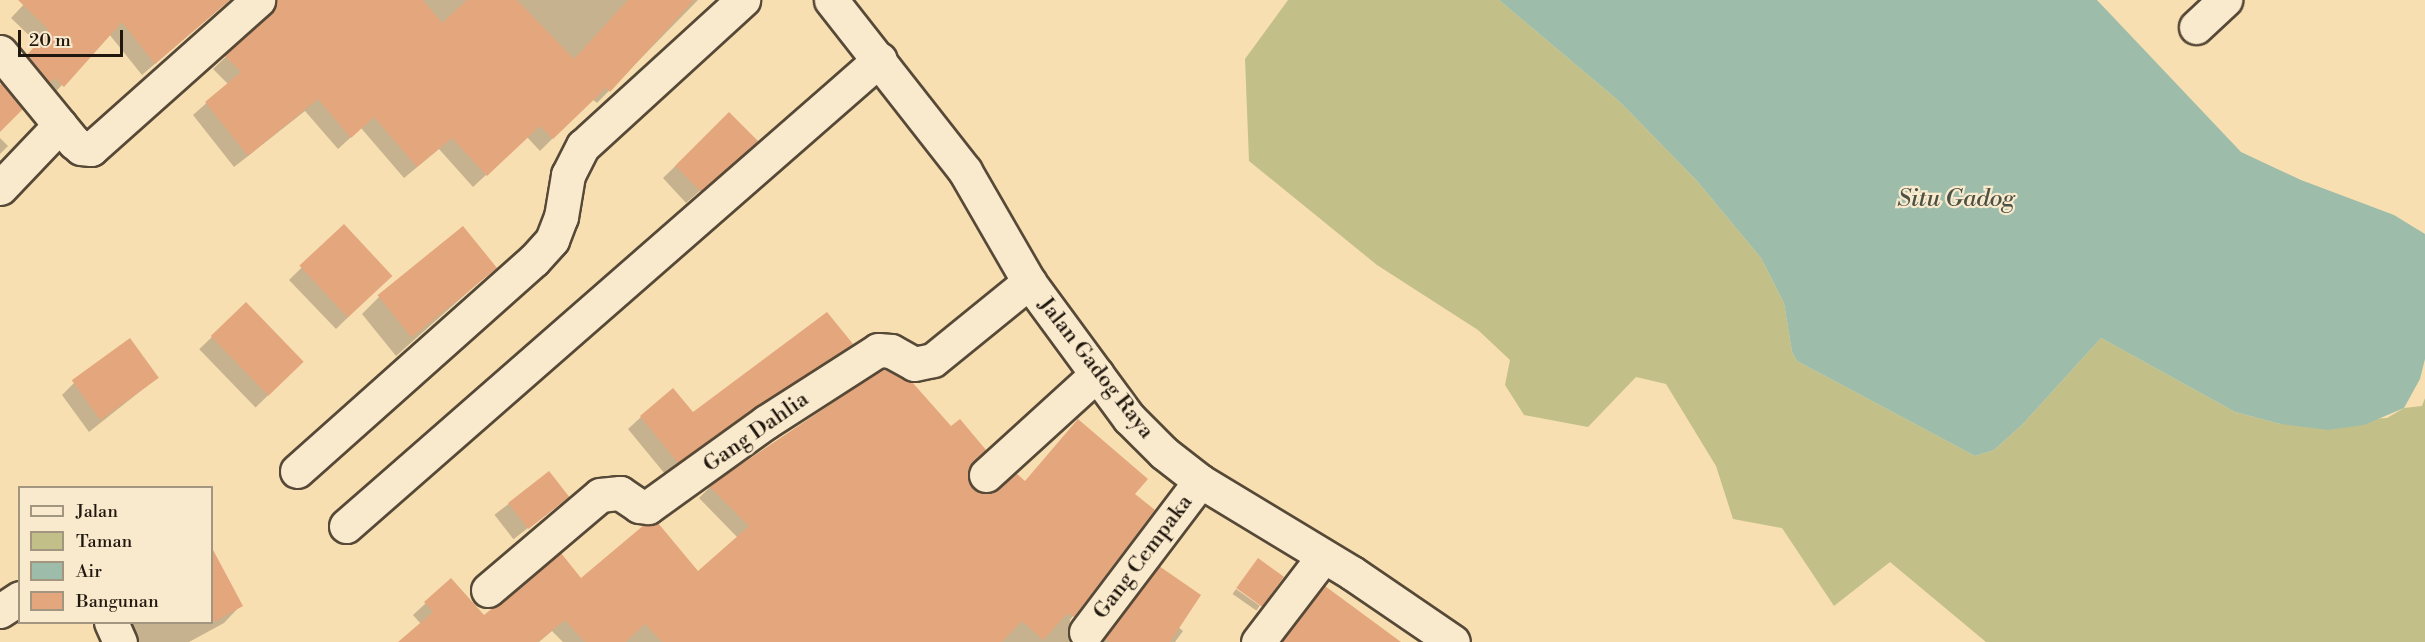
<!DOCTYPE html>
<style>
body{margin:0}
#map{position:relative;width:2425px;height:642px;overflow:hidden;background:#f8dfb2;font-family:"Libre Bodoni",serif}
div>[style]{position:absolute}
.green>*{inset:0;background:#c2c088}
.water>*{inset:0;background:#9dbdaa}
.shadow>*{inset:0;background:#0003;transform-origin:0 0}
.building>*{inset:0;background:#e4a67d;transform-origin:0 0}
.roads{filter:drop-shadow(2px 0 #564937) drop-shadow(-2px 0 #564937) drop-shadow(0 2px #564937) drop-shadow(0 -2px #564937)}
.minor>*{height:33px;margin:-16.5px;padding:0 16.5px;transform-origin:16.5px;border-radius:16.5px;background:#faeacd}
span{translate:-50% -50%;white-space:nowrap;text-align:center;line-height:1.15;-webkit-text-stroke:4.5px #faeacd;paint-order:stroke}
.street-label{font-size:22px;color:#20170e}
.water-label{font-size:24px;color:#4c5145;font-style:italic}
.legend{position:absolute;left:18px;top:486px;width:195px;height:138px;box-sizing:border-box;background:#faeacd;border:2px solid #a39681;margin:0;padding:8px 10px;list-style:none;font-size:18px;color:#20170e}
.legend li{display:flex;align-items:center;gap:12px;height:30px}
.legend b{width:30px;border:2px solid #a39681}
.scale{position:absolute;left:18px;top:30px;width:105px;height:27px;box-sizing:border-box;border:3px solid #20170e;border-top:0;padding-left:8px;font-size:18px;line-height:21px;white-space:nowrap;color:#20170e;-webkit-text-stroke:4px #faeacd;paint-order:stroke}
</style>
<div id="map">
<div class="green">
<div style="clip-path:polygon(1288px 0,1499px 0,1620px 102px,1697px 181px,1761px 258px,1784px 303px,1792px 352px,1797px 361px,1975px 456px,1994px 450px,2023px 424px,2101px 338px,2235px 412px,2280px 424px,2387px 418px,2404px 408px,2422px 406px,2425px 398px,2425px 642px,1986px 642px,1890px 562px,1834px 606px,1782px 528px,1733px 519px,1716px 466px,1666px 384px,1636px 377px,1588px 427px,1524px 415px,1505px 385px,1510px 360px,1478px 330px,1377px 265px,1249px 161px,1245px 59px)"></div>
</div>
<div class="water">
<div style="clip-path:polygon(1499px 0,2097px 0,2241px 152px,2301px 180px,2394px 215px,2425px 234px,2425px 359px,2420px 379px,2404px 408px,2364px 425px,2328px 430px,2280px 424px,2235px 412px,2101px 338px,2023px 424px,1994px 450px,1975px 456px,1797px 361px,1792px 352px,1784px 303px,1761px 258px,1697px 181px,1620px 102px)"></div>
</div>
<div class="shadow">
<div style="clip-path:polygon(28px 0,229px 0,142px 75px,109px 34px,50px 98px,15px 68px,38px 44px,11px 18px)"></div>
<div style="clip-path:polygon(698px 0,597px 103px,592px 99px,540px 151px,527px 137px,473px 187px,439px 149px,404px 178px,361px 128px,338px 149px,305px 111px,234px 167px,193px 115px,228px 84px,213px 69px,264px 20px,259px 0)"></div>
<div style="clip-path:polygon(729px 114px,743px 153px,686px 203px,663px 178px)"></div>
<div style="clip-path:polygon(0 138px,8px 146px,0 154px)"></div>
<div style="clip-path:polygon(344px 226px,378px 288px,336px 329px,289px 280px)"></div>
<div style="clip-path:polygon(495px 268px,396px 356px,362px 314px,379px 297px)"></div>
<div style="left:246px;top:304px;width:81px;height:65px;rotate:46deg"></div>
<div style="clip-path:polygon(851px 344px,839px 356px,665px 474px,628px 429px,641px 417px,692px 415px)"></div>
<div style="clip-path:polygon(157px 378px,89px 432px,62px 395px,74px 383px)"></div>
<div style="clip-path:polygon(966px 469px,970px 488px,979px 494px,1024px 482px,1133px 494px,1153px 510px,1070px 620px,1069px 642px,563px 642px,552px 631px,539px 642px,400px 642px,421px 624px,413px 615px,451px 580px,484px 617px,581px 580px,697px 573px,738px 538px,699px 498px,710px 487px)"></div>
<div style="left:548px;top:473px;width:31px;height:68px;rotate:52deg"></div>
<div style="clip-path:polygon(212px 551px,241px 605px,224px 623px,189px 642px,125px 642px,114px 622px,212px 622px)"></div>
<div style="clip-path:polygon(1159px 568px,1178px 627px,1183px 631px,1175px 642px,1101px 642px)"></div>
<div style="clip-path:polygon(1325px 588px,1399px 642px,1282px 642px)"></div>
<div style="left:1236px;top:589px;width:29px;height:6px;rotate:35deg"></div>
</div>
<div class="building">
<div style="clip-path:polygon(18px 0,230px 0,155px 64px,122px 22px,64px 87px,54px 78px,50px 83px,27px 55px,49px 30px)"></div>
<div style="clip-path:polygon(276px 0,423px 0,442px 23px,467px 0,517px 0,574px 59px,628px 0,694px 0,610px 92px,606px 88px,553px 139px,540px 126px,487px 176px,452px 138px,417px 167px,374px 117px,351px 138px,318px 99px,248px 156px,205px 102px,241px 72px,224px 55px,270px 14px)"></div>
<div style="clip-path:polygon(1px 83px,23px 109px,0 132px,0 85px)"></div>
<div style="left:729px;top:112px;width:41px;height:76px;rotate:45deg"></div>
<div style="left:344px;top:224px;width:71px;height:61px;rotate:47deg"></div>
<div style="left:463px;top:226px;width:54px;height:110px;rotate:51deg"></div>
<div style="left:246px;top:302px;width:83px;height:49px;rotate:46deg"></div>
<div style="clip-path:polygon(827px 312px,853px 344px,678px 463px,640px 416px,673px 388px,693px 412px)"></div>
<div style="left:130px;top:338px;width:49px;height:72px;rotate:54deg"></div>
<div style="clip-path:polygon(883px 369px,912px 382px,951px 426px,960px 419px,986px 450px,968px 470px,972px 487px,980px 493px,998px 489px,1016px 473px,1025px 481px,1078px 419px,1148px 479px,1135px 494px,1155px 510px,1074px 617px,1068px 613px,1043px 640px,1022px 621px,1002px 642px,662px 642px,645px 624px,626px 642px,585px 642px,565px 620px,538px 642px,398px 642px,433px 612px,424px 602px,451px 578px,484px 615px,561px 553px,581px 578px,644px 525px,658px 523px,698px 571px,749px 526px,709px 486px)"></div>
<div style="left:549px;top:471px;width:33px;height:52px;rotate:52deg"></div>
<div style="clip-path:polygon(212px 548px,243px 606px,212px 623px)"></div>
<div style="left:1258px;top:558px;width:32px;height:37px;rotate:36deg"></div>
<div style="clip-path:polygon(1159px 566px,1201px 595px,1170px 642px,1109px 642px,1104px 639px)"></div>
<div style="clip-path:polygon(1325px 586px,1401px 642px,1283px 642px)"></div>
</div>
<div class="roads">
<div class="minor">
<div style="left:831px;top:0;width:217px;rotate:51.9deg"></div>
<div style="left:965px;top:171px;width:128px;rotate:60deg"></div>
<div style="left:1029px;top:282px;width:169px;rotate:53.7deg"></div>
<div style="left:1129px;top:418px;width:49px;rotate:45deg"></div>
<div style="left:1164px;top:453px;width:46px;rotate:37.9deg"></div>
<div style="left:1200px;top:481px;width:178px;rotate:31.2deg"></div>
<div style="left:1352px;top:573px;width:122px;rotate:34.3deg"></div>
<div style="left:2196px;top:27px;width:40px;rotate:-43deg"></div>
<div style="left:0;top:52px;width:117px;rotate:50.6deg"></div>
<div style="left:74px;top:142px;width:9px;rotate:41deg"></div>
<div style="left:81px;top:148px;width:10px;rotate:6deg"></div>
<div style="left:91px;top:149px;width:224px;rotate:-41.7deg"></div>
<div style="left:0;top:188px;width:87px;rotate:-46.4deg"></div>
<div style="left:297px;top:471px;width:317px;rotate:-41.7deg"></div>
<div style="left:534px;top:260px;width:27px;rotate:-48deg"></div>
<div style="left:552px;top:240px;width:25px;rotate:-69deg"></div>
<div style="left:561px;top:217px;width:43px;rotate:-80.5deg"></div>
<div style="left:568px;top:175px;width:33px;rotate:-63deg"></div>
<div style="left:583px;top:146px;width:217px;rotate:-42.4deg"></div>
<div style="left:986px;top:475px;width:150px;rotate:-42.3deg"></div>
<div style="left:346px;top:526px;width:709px;rotate:-41.17deg"></div>
<div style="left:488px;top:590px;width:147px;rotate:-40.3deg"></div>
<div style="left:600px;top:495px;width:20px;rotate:-6deg"></div>
<div style="left:620px;top:493px;width:23px;rotate:34deg"></div>
<div style="left:639px;top:506px;width:9px;rotate:6deg"></div>
<div style="left:648px;top:507px;width:145px;rotate:-35.8deg"></div>
<div style="left:766px;top:422px;width:133px;rotate:-32.7deg"></div>
<div style="left:878px;top:350px;width:13px;rotate:4deg"></div>
<div style="left:891px;top:351px;width:26px;rotate:29deg"></div>
<div style="left:914px;top:364px;width:19px;rotate:-12deg"></div>
<div style="left:933px;top:360px;width:124px;rotate:-39.1deg"></div>
<div style="left:0;top:611px;width:24px;rotate:-33deg"></div>
<div style="left:111px;top:622px;width:22px;rotate:66deg"></div>
<div style="left:1086px;top:632px;width:189px;rotate:-52.9deg"></div>
<div style="left:1258px;top:642px;width:107px;rotate:-52.6deg"></div>
</div>
</div>
<div class="street-label">
<span style="left:1096px;top:368px;rotate:52deg">Jalan Gadog Raya</span>
<span style="left:756px;top:432px;rotate:-35deg">Gang Dahlia</span>
<span style="left:1143px;top:557px;rotate:-53deg">Gang Cempaka</span>
</div>
<div class="water-label">
<span style="left:1956px;top:200px">Situ Gadog</span>
</div>
<ul class="legend">
<li><b style="height:8px;background:#faeacd"></b>Jalan</li>
<li><b style="height:16px;background:#c2c088"></b>Taman</li>
<li><b style="height:16px;background:#9dbdaa"></b>Air</li>
<li><b style="height:16px;background:#e4a67d"></b>Bangunan</li>
</ul>
<div class="scale">20 m</div>
</div>
